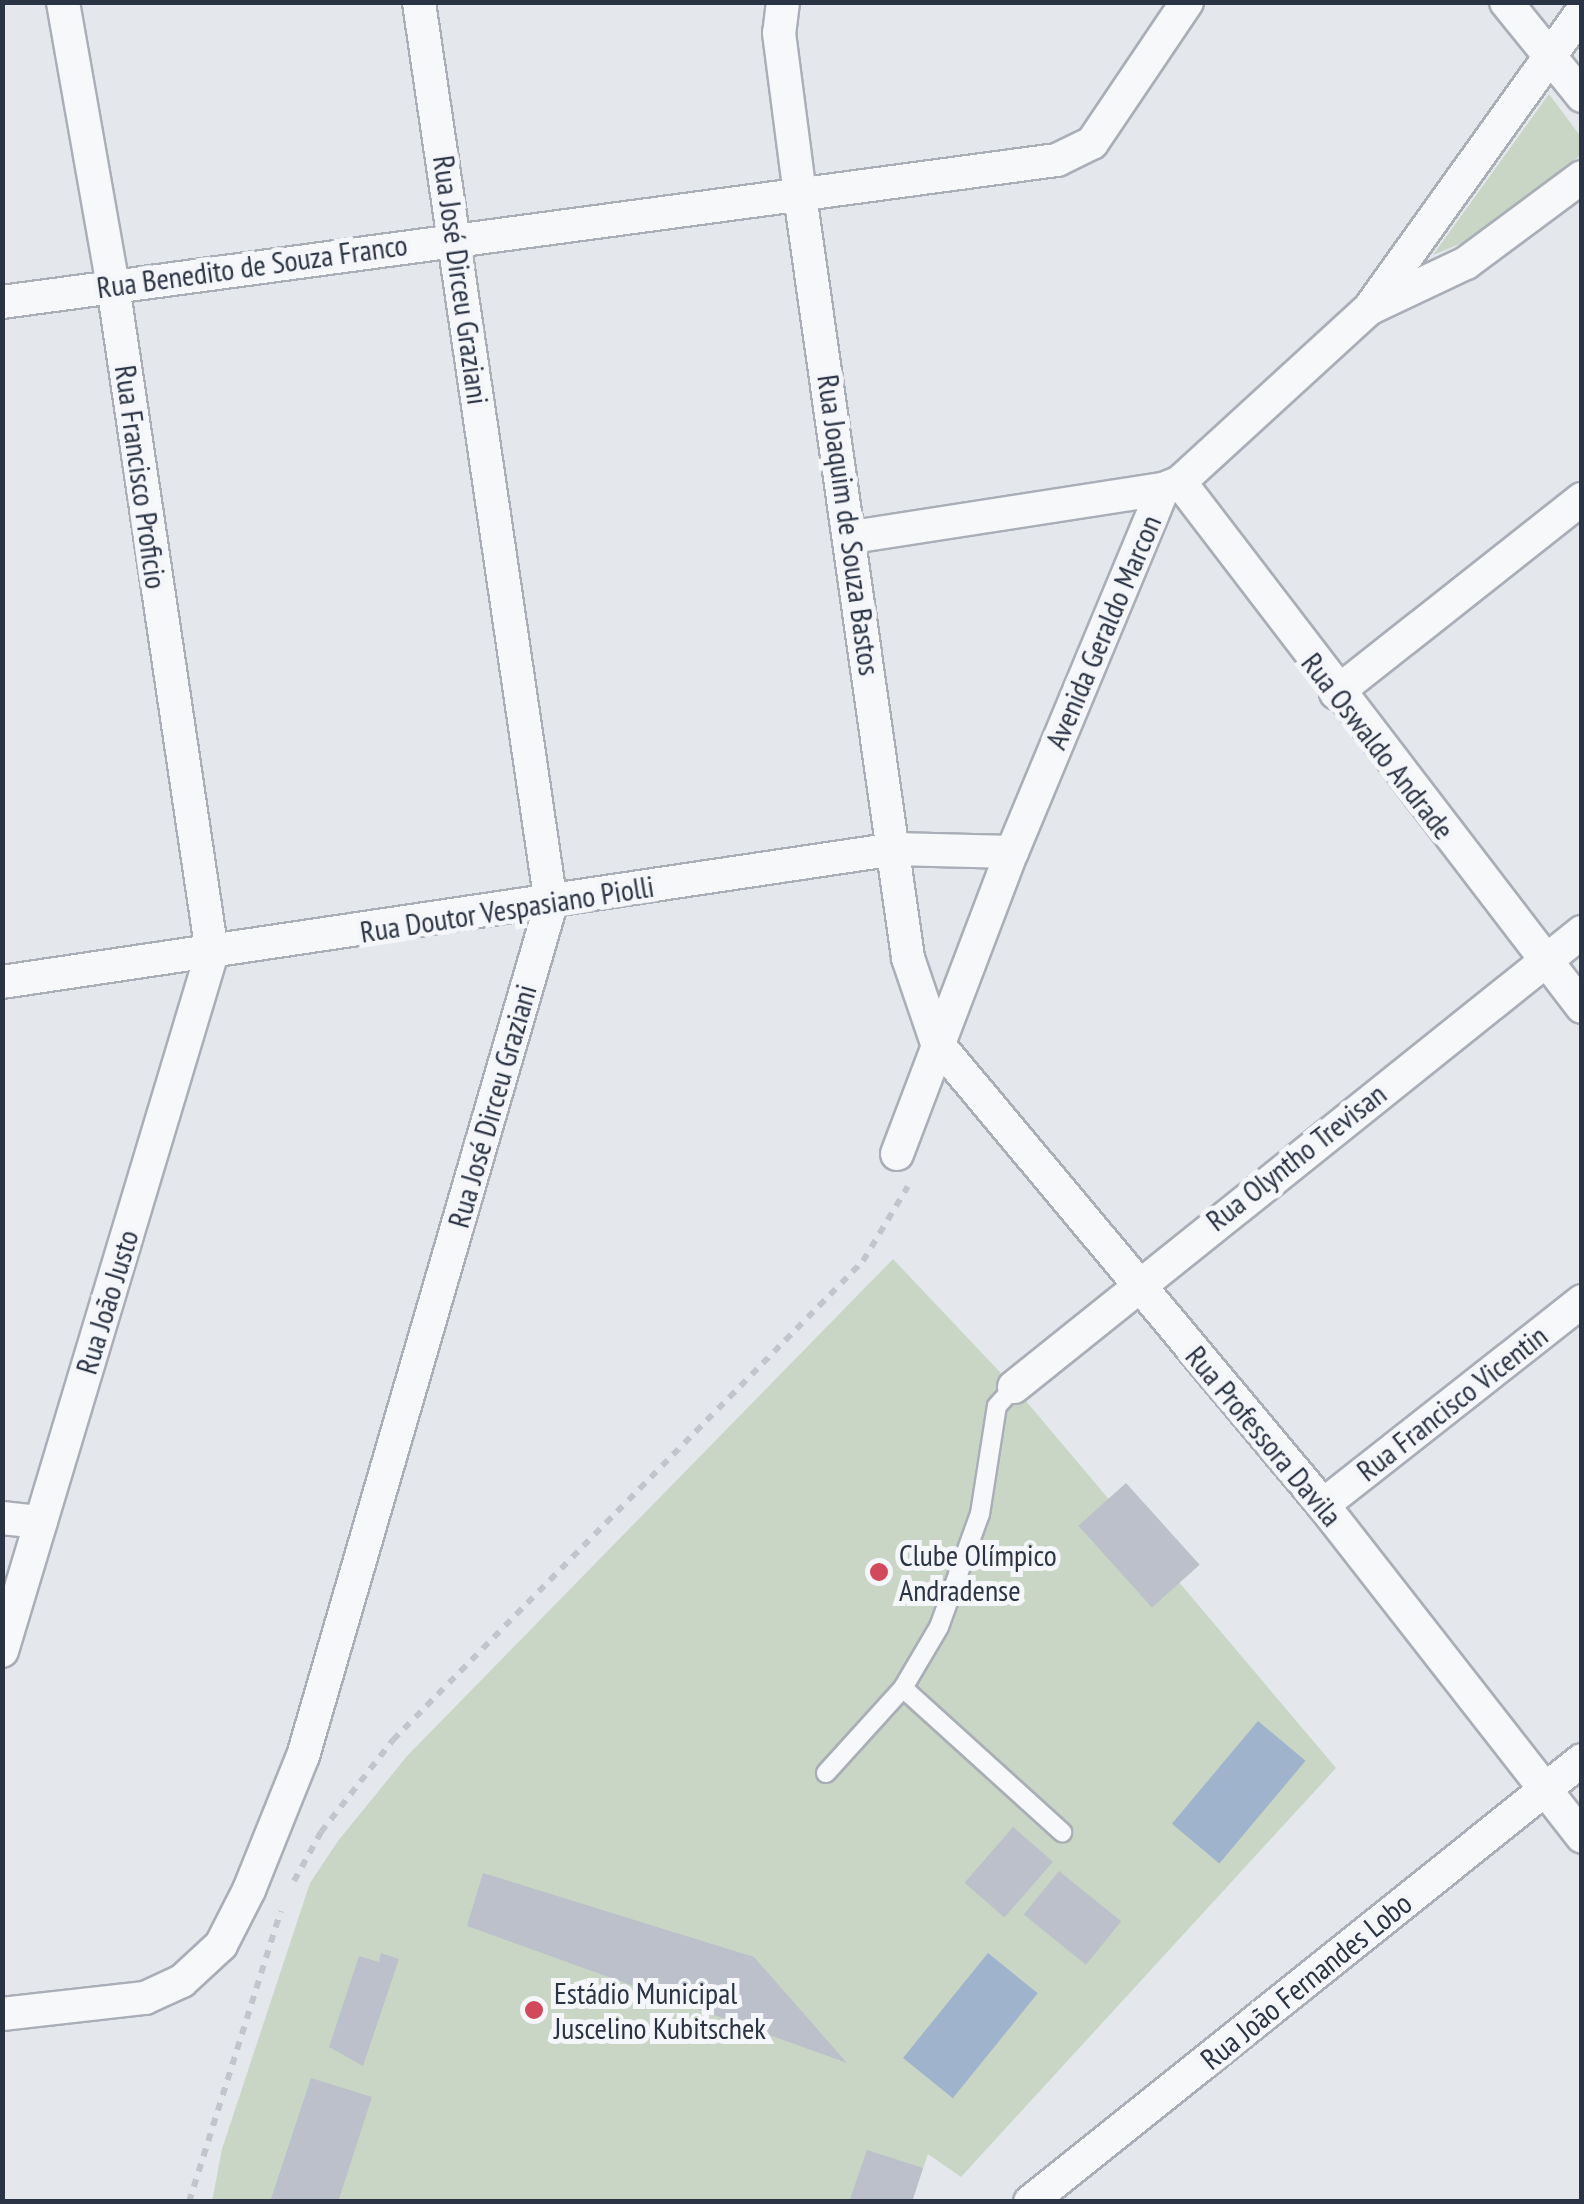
<!DOCTYPE html>
<meta charset="utf-8">
<style>
body{margin:0}
#map{position:relative;width:1584px;height:2204px;overflow:hidden;background:#e4e7ec;font-family:"PT Sans Narrow",sans-serif}
div>[style]{position:absolute}
.green>*{inset:0;background:#c9d6c5}
.water>*{inset:0;background:#9fb4cc;transform-origin:0 0}
.building>*{inset:0;background:#bbc0ca;transform-origin:0 0}
.path>*{height:6px;margin-top:-3px;transform-origin:0;background:repeating-linear-gradient(90deg,#c2c5cb 0 8px,transparent 0 16px)}
.roads{filter:drop-shadow(2px 0 #a9aeb7) drop-shadow(-2px 0 #a9aeb7) drop-shadow(0 2px #a9aeb7) drop-shadow(0 -2px #a9aeb7)}
.service>*{height:18px;margin:-9px;padding:0 9px;transform-origin:9px;border-radius:9px;background:#f7f8fa}
.minor>*{height:32px;margin:-16px;padding:0 16px;transform-origin:16px;border-radius:16px;background:#f7f8fa}
.dots>*{width:28px;height:28px;translate:-50% -50%;box-sizing:border-box;border:5px solid #f4f6f9;border-radius:50%}
span{translate:-50% -50%;white-space:nowrap;text-align:center;line-height:1.15;-webkit-text-stroke:10px #f4f6f9;paint-order:stroke}
.street-label{font-size:30px;color:#2b3445}
.poi-label{font-size:30px;color:#2b3445}
.left{translate:0 -50%;text-align:left}
.frame{position:absolute;inset:0;border:5px solid #2b3445;pointer-events:none}
</style>
<div id="map">
<div class="green">
<div style="clip-path:polygon(1549px 94px,1581px 137px,1581px 155px,1467px 241px,1433px 255px)"></div>
<div style="clip-path:polygon(893px 1259px,1014px 1387px,1336px 1768px,961px 2177px,928px 2154px,912px 2201px,212px 2202px,222px 2149px,310px 1883px,338px 1841px,407px 1756px)"></div>
</div>
<div class="water">
<div style="left:1258px;top:1721px;width:62px;height:134px;rotate:40deg"></div>
<div style="left:988px;top:1953px;width:64px;height:135px;rotate:39deg"></div>
</div>
<div class="building">
<div style="left:1126px;top:1483px;width:110px;height:64px;rotate:48deg"></div>
<div style="left:1013px;top:1827px;width:53px;height:74px;rotate:41deg"></div>
<div style="left:1059px;top:1871px;width:80px;height:56px;rotate:39deg"></div>
<div style="clip-path:polygon(483px 1873px,754px 1957px,847px 2063px,467px 1926px)"></div>
<div style="clip-path:polygon(381px 1953px,399px 1959px,363px 2066px,329px 2047px,359px 1956px,379px 1962px)"></div>
<div style="clip-path:polygon(311px 2078px,372px 2097px,338px 2202px,270px 2202px)"></div>
<div style="clip-path:polygon(867px 2150px,923px 2168px,912px 2202px,849px 2202px)"></div>
</div>
<div class="path">
<div style="left:294px;top:1881px;width:56px;rotate:-61.1deg"></div>
<div style="left:321px;top:1832px;width:117px;rotate:-52deg"></div>
<div style="left:393px;top:1740px;width:671px;rotate:-45.54deg"></div>
<div style="left:863px;top:1261px;width:87px;rotate:-59deg"></div>
<div style="left:189px;top:2202px;width:305px;rotate:-72.5deg"></div>
</div>
<div class="roads">
<div class="service">
<div style="left:903px;top:1688px;width:215px;rotate:42.2deg"></div>
<div style="left:826px;top:1773px;width:115px;rotate:-47.8deg"></div>
<div style="left:903px;top:1688px;width:71px;rotate:-59.5deg"></div>
<div style="left:939px;top:1627px;width:120px;rotate:-70.1deg"></div>
<div style="left:980px;top:1514px;width:109px;rotate:-81.1deg"></div>
<div style="left:997px;top:1406px;width:25px;rotate:-48deg"></div>
</div>
<div class="minor">
<div style="left:783px;top:2px;width:31px;rotate:97deg"></div>
<div style="left:779px;top:33px;width:163px;rotate:82.6deg"></div>
<div style="left:800px;top:195px;width:771px;rotate:81.94deg"></div>
<div style="left:908px;top:958px;width:90px;rotate:71.2deg"></div>
<div style="left:937px;top:1043px;width:602px;rotate:50.12deg"></div>
<div style="left:1323px;top:1505px;width:421px;rotate:52deg"></div>
<div style="left:1506px;top:2px;width:121px;rotate:51deg"></div>
<div style="left:2px;top:302px;width:1065px;rotate:-7.67deg"></div>
<div style="left:1057px;top:160px;width:39px;rotate:-26deg"></div>
<div style="left:1092px;top:143px;width:170px;rotate:-56deg"></div>
<div style="left:1373px;top:307px;width:103px;rotate:-25.3deg"></div>
<div style="left:1466px;top:263px;width:144px;rotate:-36.6deg"></div>
<div style="left:1180px;top:482px;width:661px;rotate:52.56deg"></div>
<div style="left:852px;top:537px;width:315px;rotate:-8.8deg"></div>
<div style="left:1336px;top:693px;width:313px;rotate:-38.3deg"></div>
<div style="left:2px;top:982px;width:903px;rotate:-8.47deg"></div>
<div style="left:895px;top:849px;width:117px;rotate:1.5deg"></div>
<div style="left:897px;top:1154px;width:323px;rotate:-69.2deg"></div>
<div style="left:1012px;top:852px;width:393px;rotate:-67.4deg"></div>
<div style="left:1163px;top:489px;width:18px;rotate:-22deg"></div>
<div style="left:1180px;top:482px;width:256px;rotate:-42.5deg"></div>
<div style="left:1369px;top:309px;width:366px;rotate:-54.4deg"></div>
<div style="left:1014px;top:1387px;width:728px;rotate:-38.7deg"></div>
<div style="left:1323px;top:1505px;width:330px;rotate:-38.2deg"></div>
<div style="left:2px;top:1518px;width:39px;rotate:6deg"></div>
<div style="left:2px;top:1651px;width:729px;rotate:-73.26deg"></div>
<div style="left:212px;top:953px;width:674px;rotate:-98.44deg"></div>
<div style="left:113px;top:286px;width:288px;rotate:-100deg"></div>
<div style="left:2px;top:2014px;width:144px;rotate:-6.4deg"></div>
<div style="left:145px;top:1998px;width:41px;rotate:-24.7deg"></div>
<div style="left:182px;top:1981px;width:53px;rotate:-42.7deg"></div>
<div style="left:221px;top:1945px;width:62px;rotate:-63deg"></div>
<div style="left:249px;top:1890px;width:144px;rotate:-68.1deg"></div>
<div style="left:303px;top:1756px;width:887px;rotate:-73.77deg"></div>
<div style="left:551px;top:904px;width:912px;rotate:-98.33deg"></div>
<div style="left:1030px;top:2202px;width:707px;rotate:-38.69deg"></div>
</div>
</div>
<div class="dots">
<div style="left:879px;top:1572px;background:#d1495b"></div>
<div style="left:534px;top:2010px;background:#d1495b"></div>
</div>
<div class="street-label">
<span style="left:252px;top:266px;rotate:-8deg">Rua Benedito de Souza Franco</span>
<span style="left:461px;top:280px;rotate:82deg">Rua José Dirceu Graziani</span>
<span style="left:141px;top:477px;rotate:82deg">Rua Francisco Proficio</span>
<span style="left:849px;top:525px;rotate:82deg">Rua Joaquim de Souza Bastos</span>
<span style="left:1103px;top:632px;rotate:-67deg">Avenida Geraldo Marcon</span>
<span style="left:1378px;top:746px;rotate:52deg">Rua Oswaldo Andrade</span>
<span style="left:507px;top:909px;rotate:-9deg">Rua Doutor Vespasiano Piolli</span>
<span style="left:492px;top:1106px;rotate:-74deg">Rua José Dirceu Graziani</span>
<span style="left:1296px;top:1157px;rotate:-38deg">Rua Olyntho Trevisan</span>
<span style="left:107px;top:1302px;rotate:-73deg">Rua João Justo</span>
<span style="left:1452px;top:1403px;rotate:-38deg">Rua Francisco Vicentin</span>
<span style="left:1264px;top:1436px;rotate:50deg">Rua Professora Davila</span>
<span style="left:1306px;top:1981px;rotate:-39deg">Rua João Fernandes Lobo</span>
</div>
<div class="poi-label">
<span class="left" style="left:899px;top:1572px">Clube Olímpico<br>Andradense</span>
<span class="left" style="left:554px;top:2010px">Estádio Municipal<br>Juscelino Kubitschek</span>
</div>
<div class="frame"></div>
</div>
